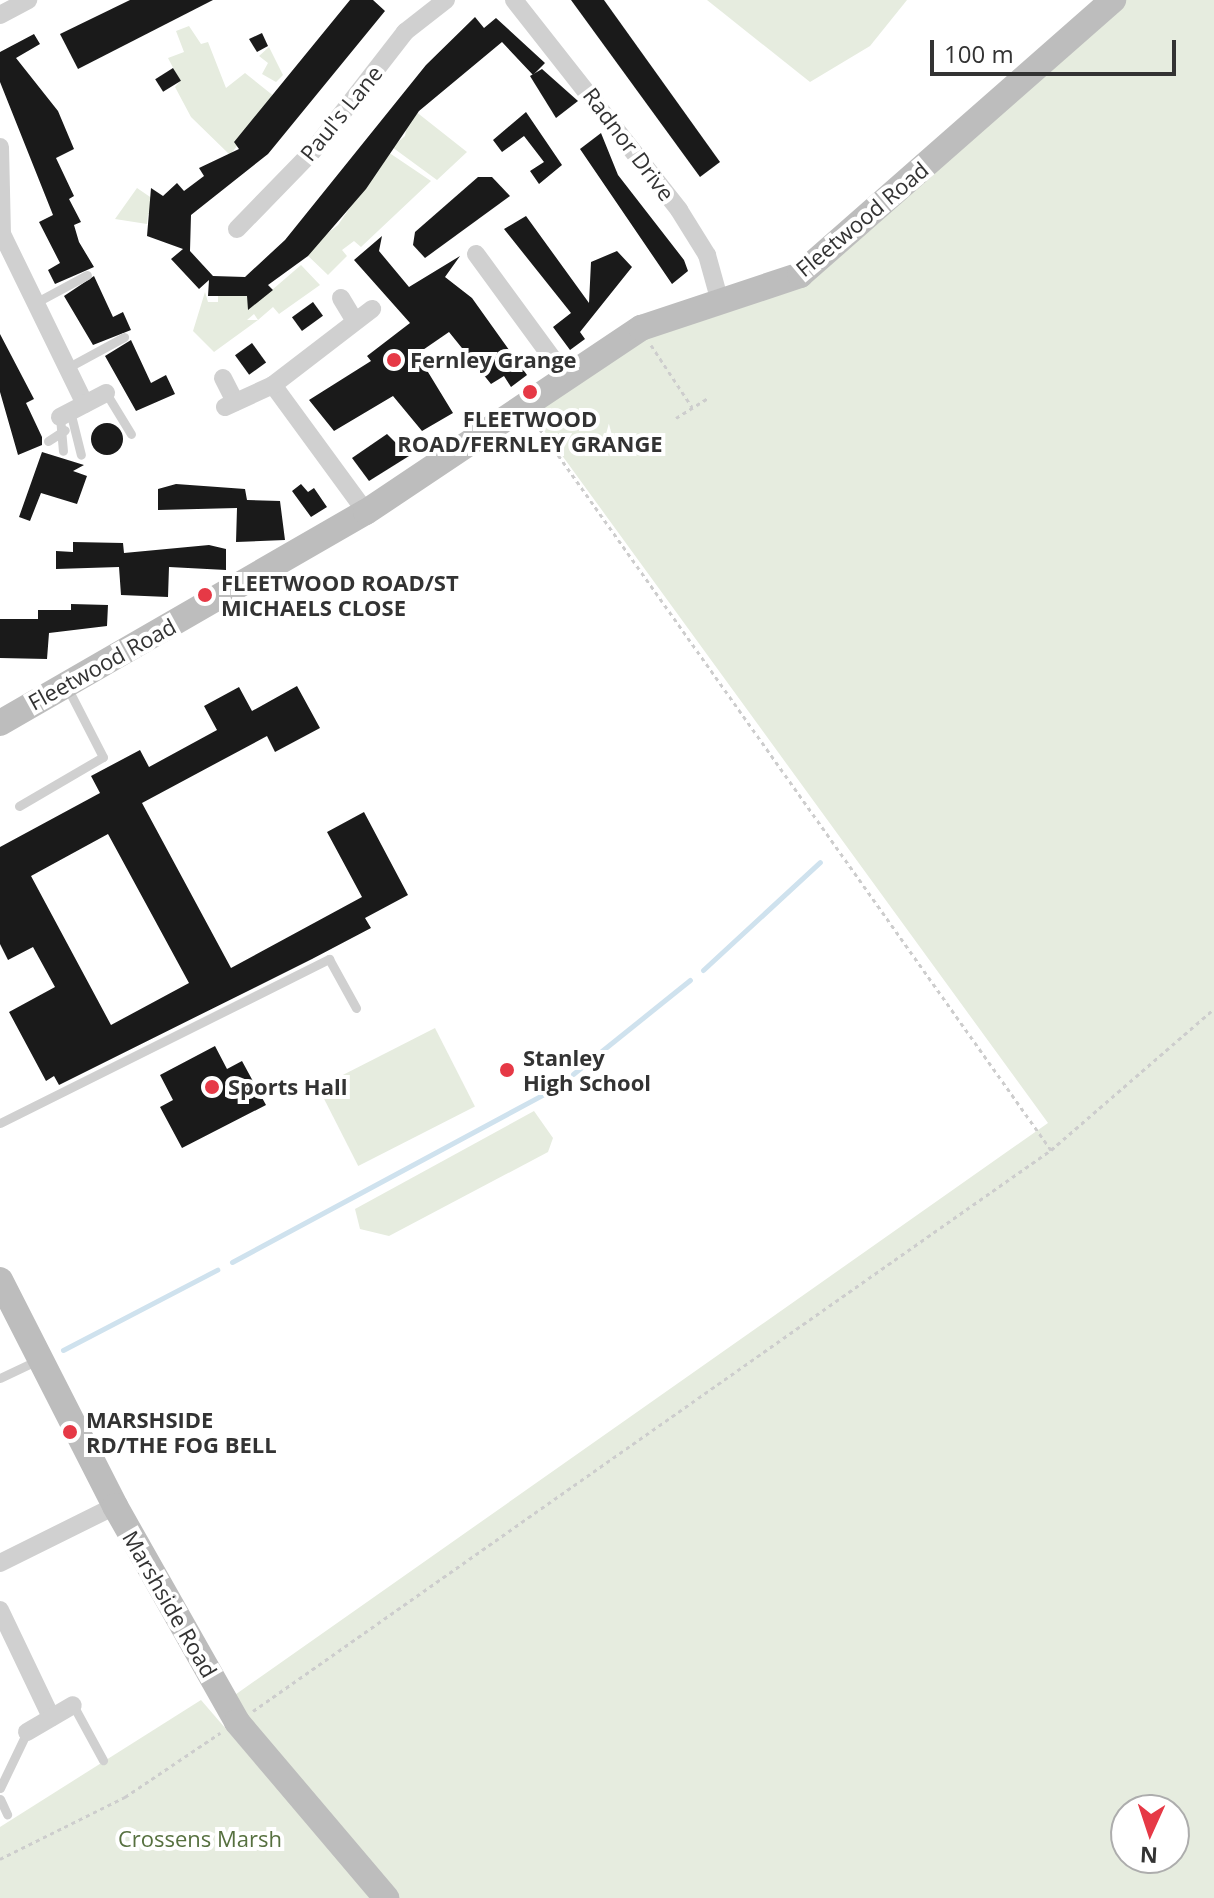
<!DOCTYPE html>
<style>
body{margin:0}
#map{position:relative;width:1214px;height:1898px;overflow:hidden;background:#fff;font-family:"Open Sans",sans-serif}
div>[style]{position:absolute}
.green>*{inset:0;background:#e6ecdf;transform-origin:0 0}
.stream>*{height:5px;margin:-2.5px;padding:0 2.5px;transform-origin:2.5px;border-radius:2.5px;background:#cfe2ee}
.building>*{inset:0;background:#1a1a1a;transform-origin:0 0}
.round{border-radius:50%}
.path>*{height:3px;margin-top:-1.5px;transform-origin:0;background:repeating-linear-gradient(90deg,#cdcdcd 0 4px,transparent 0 8px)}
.lane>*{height:9px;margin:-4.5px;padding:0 4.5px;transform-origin:4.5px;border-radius:4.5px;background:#d0d0d0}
.street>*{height:18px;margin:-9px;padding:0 9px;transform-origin:9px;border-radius:9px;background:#d0d0d0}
.secondary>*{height:26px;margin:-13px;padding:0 13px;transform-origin:13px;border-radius:13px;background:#bdbdbd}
.dots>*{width:22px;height:22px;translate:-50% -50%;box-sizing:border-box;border:4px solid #fff;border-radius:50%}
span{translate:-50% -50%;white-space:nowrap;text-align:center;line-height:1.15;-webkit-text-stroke:8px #fff;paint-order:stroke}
.street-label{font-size:22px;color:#333}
.poi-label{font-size:22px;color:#333;font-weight:700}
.left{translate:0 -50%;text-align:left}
.park-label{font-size:22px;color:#56703f}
.north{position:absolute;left:1110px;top:1794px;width:80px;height:80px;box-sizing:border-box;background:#fff;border:2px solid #adadad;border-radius:50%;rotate:183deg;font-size:22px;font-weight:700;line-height:32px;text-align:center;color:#333}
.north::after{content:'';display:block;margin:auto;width:28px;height:36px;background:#e63946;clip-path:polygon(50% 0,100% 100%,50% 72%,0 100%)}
.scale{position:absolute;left:930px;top:40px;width:246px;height:36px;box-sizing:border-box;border:4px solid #333;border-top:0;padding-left:10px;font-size:24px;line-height:28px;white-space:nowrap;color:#333;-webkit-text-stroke:6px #fff;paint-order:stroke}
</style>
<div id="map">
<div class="green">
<div style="clip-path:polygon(707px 0,907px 0,870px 46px,810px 82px)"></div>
<div style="clip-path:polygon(evenodd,1126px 0,1214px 0,1214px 1898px,397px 1898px,232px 1697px,1048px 1123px,529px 410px,644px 336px,806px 282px,1126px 0,1126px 1810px,1174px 1810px,1174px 1858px,1126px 1858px,1126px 1810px)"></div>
<div style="clip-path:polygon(189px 26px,201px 44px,208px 42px,226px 88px,245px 73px,275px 97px,230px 155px,191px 117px,175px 87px,180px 81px,168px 58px,184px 52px,176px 31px)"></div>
<div style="clip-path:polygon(269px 47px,283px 75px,276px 82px,262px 74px,268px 63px,259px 56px)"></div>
<div style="clip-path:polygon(410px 107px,467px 152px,437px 180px,392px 147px,405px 136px)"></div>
<div style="clip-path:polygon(388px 152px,431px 181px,361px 247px,354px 241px,342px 250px,347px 256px,328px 275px,304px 252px,338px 225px)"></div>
<div style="clip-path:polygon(137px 188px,156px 201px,158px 214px,148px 214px,147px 224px,115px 219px)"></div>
<div style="clip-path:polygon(301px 265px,320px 285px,279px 314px,273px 307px,258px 320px,254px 314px,247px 320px,258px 320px,214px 352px,193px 331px,205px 292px,208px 302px,218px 302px,218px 296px,272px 290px)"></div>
<div style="left:435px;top:1028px;width:88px;height:131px;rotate:63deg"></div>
<div style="clip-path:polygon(534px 1111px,553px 1138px,548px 1152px,389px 1236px,360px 1229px,355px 1209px)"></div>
<div style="clip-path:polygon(201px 1700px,372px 1898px,0 1898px,0 1827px)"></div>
</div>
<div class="stream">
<div style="left:703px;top:970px;width:159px;rotate:-42.7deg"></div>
<div style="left:573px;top:1074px;width:150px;rotate:-38.8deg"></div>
<div style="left:232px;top:1262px;width:360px;rotate:-28.3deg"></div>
<div style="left:63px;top:1350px;width:174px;rotate:-27.5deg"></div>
</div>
<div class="building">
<div style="clip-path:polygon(130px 0,213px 0,78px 69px,60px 34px)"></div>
<div style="clip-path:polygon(350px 0,373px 0,385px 11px,268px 154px,191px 215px,190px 251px,213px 276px,245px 277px,285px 240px,426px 65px,475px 17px,484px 28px,496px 18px,545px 63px,533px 75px,502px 42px,419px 111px,366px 189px,308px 256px,268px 285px,273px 290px,248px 310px,247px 296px,208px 296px,209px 280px,199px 289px,171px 259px,183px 249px,147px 236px,151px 188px,163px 196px,177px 183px,184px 191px,204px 176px,199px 168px,239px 149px,234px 142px)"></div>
<div style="clip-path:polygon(571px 0,604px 0,720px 162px,700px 177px)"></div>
<div style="clip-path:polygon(262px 33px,268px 46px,257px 52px,249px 39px)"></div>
<div style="clip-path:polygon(34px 34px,40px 44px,16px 58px,58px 111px,74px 149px,56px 158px,74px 196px,69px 199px,81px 222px,74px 225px,79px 242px,94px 267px,55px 284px,48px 270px,60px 263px,39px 222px,53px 215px,0 82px,0 52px)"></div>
<div style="left:173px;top:68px;width:15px;height:21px;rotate:58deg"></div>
<div style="clip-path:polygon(542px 69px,578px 101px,556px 118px,530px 76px)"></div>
<div style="clip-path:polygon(526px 112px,562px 165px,539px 184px,530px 171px,544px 162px,524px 136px,502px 152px,493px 140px)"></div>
<div style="clip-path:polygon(601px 133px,618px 175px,684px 260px,688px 271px,672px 284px,580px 149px)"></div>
<div style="clip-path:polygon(478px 177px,492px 177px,510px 196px,425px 258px,413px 245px,415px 232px)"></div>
<div style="clip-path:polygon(526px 216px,589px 303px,591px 262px,617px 251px,632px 267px,580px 332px,585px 339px,570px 350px,553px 327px,571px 313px,504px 229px)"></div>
<div style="clip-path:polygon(382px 236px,379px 251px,409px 287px,460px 256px,445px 277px,472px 298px,527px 375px,511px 387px,504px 376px,491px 384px,449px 332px,417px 354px,453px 413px,422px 431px,393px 396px,334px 431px,309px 400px,371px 361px,367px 356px,410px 323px,354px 260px)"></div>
<div style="clip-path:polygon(94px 276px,113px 317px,123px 312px,131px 330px,93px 345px,64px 296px)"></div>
<div style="left:313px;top:302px;width:17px;height:26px;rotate:54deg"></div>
<div style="clip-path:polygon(0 334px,34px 399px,26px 403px,42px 437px,42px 445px,18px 455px,0 392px)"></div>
<div style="clip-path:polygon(131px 340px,151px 383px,166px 375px,175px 394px,136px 411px,105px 356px)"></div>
<div style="left:252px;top:343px;width:24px;height:21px;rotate:54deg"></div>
<div class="round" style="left:91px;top:423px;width:32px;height:32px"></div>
<div style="clip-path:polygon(387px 434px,409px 456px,369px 481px,352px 458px)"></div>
<div style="clip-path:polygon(42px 452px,84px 465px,73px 471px,87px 476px,77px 504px,41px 493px,30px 521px,19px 517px)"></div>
<div style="clip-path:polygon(176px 484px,245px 489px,247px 500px,280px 501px,285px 540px,236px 542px,237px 508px,158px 510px,158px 489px)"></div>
<div style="clip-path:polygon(301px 484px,308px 492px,314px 488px,327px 507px,311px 517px,292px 491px)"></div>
<div style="clip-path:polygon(73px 542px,123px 543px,124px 553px,209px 545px,226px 549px,226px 570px,169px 567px,168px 597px,121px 595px,119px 567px,56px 569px,56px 551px,73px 552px)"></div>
<div style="clip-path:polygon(71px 604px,108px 605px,107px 626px,49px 633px,47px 659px,0 658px,0 619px,38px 619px,38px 610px,71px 610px)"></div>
<div style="clip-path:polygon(evenodd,297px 686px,320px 728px,275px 752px,267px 736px,142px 803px,231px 968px,362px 897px,327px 832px,364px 812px,408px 895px,365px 918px,371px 928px,312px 959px,59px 1085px,54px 1076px,46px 1081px,9px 1012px,55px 987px,33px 947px,8px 960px,0 944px,0 847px,100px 793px,91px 776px,140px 750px,149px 767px,217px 730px,204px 706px,239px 687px,252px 711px,297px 686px,108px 834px,189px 983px,111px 1025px,31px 876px,108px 834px)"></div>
<div style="clip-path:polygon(215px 1046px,227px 1069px,242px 1061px,266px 1105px,182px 1148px,160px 1107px,173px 1100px,160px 1075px)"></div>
</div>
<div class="path">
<div style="left:651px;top:345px;width:74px;rotate:56.5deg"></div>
<div style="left:676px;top:418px;width:38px;rotate:-32deg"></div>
<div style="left:1051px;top:1150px;width:216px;rotate:-40.9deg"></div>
<div style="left:253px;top:1711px;width:975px;rotate:-35.11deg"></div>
<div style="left:1051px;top:1150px;width:889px;rotate:-125.34deg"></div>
<div style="left:0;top:1859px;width:140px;rotate:-26.4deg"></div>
<div style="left:125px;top:1797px;width:115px;rotate:-34deg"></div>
</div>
<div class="lane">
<div style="left:35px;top:303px;width:59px;rotate:-28.3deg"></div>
<div style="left:67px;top:368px;width:65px;rotate:-28.5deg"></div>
<div style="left:106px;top:393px;width:48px;rotate:58.6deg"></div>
<div style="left:70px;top:411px;width:45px;rotate:76deg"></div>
<div style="left:60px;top:417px;width:34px;rotate:85deg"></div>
<div style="left:48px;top:441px;width:20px;rotate:-33deg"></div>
<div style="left:19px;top:806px;width:97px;rotate:-30.3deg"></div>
<div style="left:103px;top:757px;width:79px;rotate:-117.2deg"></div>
<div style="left:0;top:1123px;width:368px;rotate:-26.5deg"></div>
<div style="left:329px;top:959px;width:56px;rotate:61.1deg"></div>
<div style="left:0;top:1378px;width:42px;rotate:-25.3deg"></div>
<div style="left:73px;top:1705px;width:63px;rotate:61.4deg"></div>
<div style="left:0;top:1788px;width:62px;rotate:-64.3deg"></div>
<div style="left:0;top:1799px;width:17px;rotate:65deg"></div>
</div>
<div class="street">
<div style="left:514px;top:0;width:267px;rotate:51.8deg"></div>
<div style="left:679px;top:210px;width:53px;rotate:58.1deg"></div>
<div style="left:707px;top:255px;width:49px;rotate:74.5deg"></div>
<div style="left:0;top:15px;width:32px;rotate:-28deg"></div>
<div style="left:0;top:147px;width:87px;rotate:88.7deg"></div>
<div style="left:2px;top:234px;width:189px;rotate:64deg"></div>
<div style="left:237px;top:229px;width:107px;rotate:-45.8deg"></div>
<div style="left:312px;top:152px;width:152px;rotate:-52.2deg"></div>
<div style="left:405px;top:32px;width:52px;rotate:-38deg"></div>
<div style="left:476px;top:254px;width:152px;rotate:53.8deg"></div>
<div style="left:341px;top:298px;width:23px;rotate:59deg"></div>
<div style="left:223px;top:378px;width:27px;rotate:63deg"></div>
<div style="left:273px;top:385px;width:157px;rotate:53.8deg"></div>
<div style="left:225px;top:407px;width:53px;rotate:-24.6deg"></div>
<div style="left:273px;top:385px;width:125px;rotate:-37.5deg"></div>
<div style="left:60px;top:417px;width:52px;rotate:-27.6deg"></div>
<div style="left:0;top:1563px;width:128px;rotate:-26.4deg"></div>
<div style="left:0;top:1610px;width:119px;rotate:64.5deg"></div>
<div style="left:27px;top:1732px;width:53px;rotate:-30.4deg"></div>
</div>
<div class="secondary">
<div style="left:0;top:723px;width:422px;rotate:-30deg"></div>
<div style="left:366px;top:512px;width:331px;rotate:-33.8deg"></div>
<div style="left:641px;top:328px;width:168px;rotate:-18.4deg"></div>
<div style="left:800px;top:275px;width:417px;rotate:-41.3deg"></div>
<div style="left:0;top:1280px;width:254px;rotate:63deg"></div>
<div style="left:115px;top:1506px;width:248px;rotate:60.5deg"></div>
<div style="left:237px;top:1722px;width:231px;rotate:49.7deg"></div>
</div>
<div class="dots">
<div style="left:394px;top:360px;background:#e63946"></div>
<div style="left:530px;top:392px;background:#e63946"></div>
<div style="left:205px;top:595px;background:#e63946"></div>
<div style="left:507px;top:1070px;background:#e63946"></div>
<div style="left:212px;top:1087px;background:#e63946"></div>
<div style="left:70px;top:1432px;background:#e63946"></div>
</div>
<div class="street-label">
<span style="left:341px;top:113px;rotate:-51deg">Paul's Lane</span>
<span style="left:629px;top:144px;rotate:53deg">Radnor Drive</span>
<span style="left:862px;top:219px;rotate:-40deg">Fleetwood Road</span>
<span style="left:102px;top:664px;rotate:-29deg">Fleetwood Road</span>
<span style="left:170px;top:1604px;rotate:60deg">Marshside Road</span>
</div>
<div class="poi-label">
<span class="left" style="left:410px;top:360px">Fernley Grange</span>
<span style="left:530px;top:431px">FLEETWOOD<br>ROAD/FERNLEY GRANGE</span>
<span class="left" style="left:221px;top:595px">FLEETWOOD ROAD/ST<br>MICHAELS CLOSE</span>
<span class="left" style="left:523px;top:1070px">Stanley<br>High School</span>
<span class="left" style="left:228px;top:1087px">Sports Hall</span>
<span class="left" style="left:86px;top:1432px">MARSHSIDE<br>RD/THE FOG BELL</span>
</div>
<div class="park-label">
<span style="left:200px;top:1839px">Crossens Marsh</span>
</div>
<div class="north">N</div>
<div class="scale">100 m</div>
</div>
